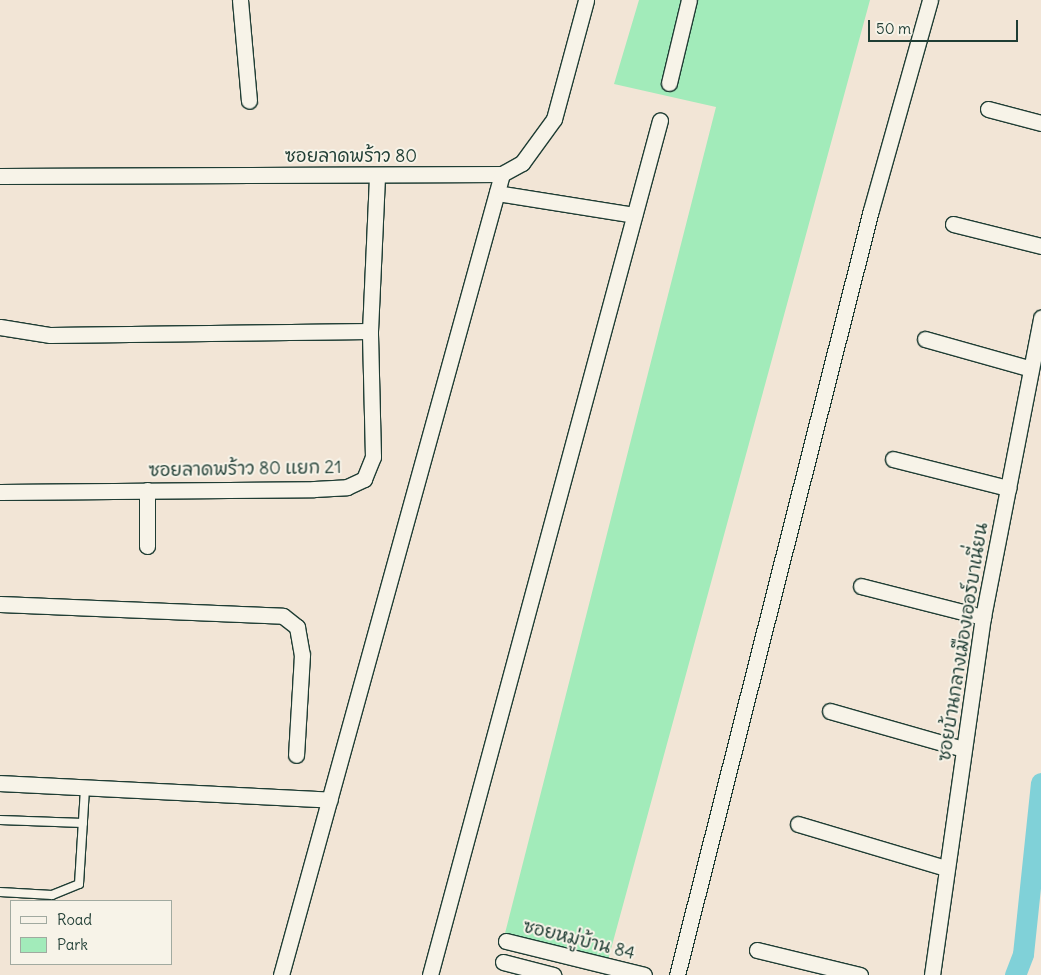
<!DOCTYPE html>
<meta charset="utf-8">
<style>
body{margin:0}
#map{position:relative;width:1041px;height:975px;overflow:hidden;background:#f2e5d6;font-family:Delius,"Playpen Sans Thai",sans-serif}
div>[style]{position:absolute}
.green>*{inset:0;background:#a2ebba}
.canal>*{height:21px;margin:-10.5px;padding:0 10.5px;transform-origin:10.5px;border-radius:10.5px;background:#80d1d8}
.roads{filter:drop-shadow(1px 0 #1f3d34) drop-shadow(-1px 0 #1f3d34) drop-shadow(0 1px #1f3d34) drop-shadow(0 -1px #1f3d34)}
.service>*{height:8px;margin:-4px;padding:0 4px;transform-origin:4px;border-radius:4px;background:#f7f3e8}
.minor>*{height:15px;margin:-7.5px;padding:0 7.5px;transform-origin:7.5px;border-radius:7.5px;background:#f7f3e8}
span{translate:-50% -50%;white-space:nowrap;text-align:center;line-height:1.15;-webkit-text-stroke:4px #f7f3e8;paint-order:stroke}
.street-label{font-size:18px;color:#1f3d34}
.legend{position:absolute;left:10px;top:900px;width:162px;height:65px;box-sizing:border-box;background:#f7f3e8;border:1px solid #a1aaa0;margin:0;padding:6px 9px;list-style:none;font-size:15px;color:#1f3d34}
.legend li{display:flex;align-items:center;gap:10px;height:25px}
.legend b{width:25px;border:1px solid #a1aaa0}
.scale{position:absolute;left:868px;top:20px;width:150px;height:22px;box-sizing:border-box;border:2px solid #1f3d34;border-top:0;padding-left:6px;font-size:15px;line-height:18px;white-space:nowrap;color:#1f3d34;-webkit-text-stroke:4px #f7f3e8;paint-order:stroke}
</style>
<div id="map">
<div class="green">
<div style="clip-path:polygon(639px 0,870px 0,605px 971px,502px 945px,716px 107px,614px 84px)"></div>
</div>
<div class="canal">
<div style="left:1015px;top:975px;width:22px;rotate:-69deg"></div>
<div style="left:1023px;top:954px;width:172px;rotate:-84deg"></div>
</div>
<div class="roads">
<div class="service">
<div style="left:0;top:820px;width:83px;rotate:2.1deg"></div>
<div style="left:0;top:892px;width:52px;rotate:3.3deg"></div>
<div style="left:52px;top:895px;width:29px;rotate:-22deg"></div>
<div style="left:79px;top:884px;width:96px;rotate:-86.4deg"></div>
</div>
<div class="minor">
<div style="left:240px;top:0;width:101px;rotate:84.9deg"></div>
<div style="left:669px;top:83px;width:85px;rotate:-76.5deg"></div>
<div style="left:988px;top:109px;width:55px;rotate:14.8deg"></div>
<div style="left:0;top:176px;width:502px;rotate:-0.23deg"></div>
<div style="left:502px;top:174px;width:23px;rotate:-29deg"></div>
<div style="left:522px;top:163px;width:54px;rotate:-54deg"></div>
<div style="left:554px;top:119px;width:123px;rotate:-74.9deg"></div>
<div style="left:497px;top:193px;width:139px;rotate:9.1deg"></div>
<div style="left:953px;top:224px;width:91px;rotate:14deg"></div>
<div style="left:0;top:327px;width:51px;rotate:9.1deg"></div>
<div style="left:50px;top:335px;width:320px;rotate:-0.7deg"></div>
<div style="left:925px;top:339px;width:107px;rotate:15.7deg"></div>
<div style="left:893px;top:459px;width:119px;rotate:14.2deg"></div>
<div style="left:147px;top:490px;width:56px;rotate:90deg"></div>
<div style="left:0;top:492px;width:314px;rotate:-0.5deg"></div>
<div style="left:314px;top:489px;width:33px;rotate:-3deg"></div>
<div style="left:347px;top:487px;width:19px;rotate:-25deg"></div>
<div style="left:364px;top:479px;width:24px;rotate:-68deg"></div>
<div style="left:373px;top:457px;width:126px;rotate:-91.4deg"></div>
<div style="left:370px;top:331px;width:156px;rotate:-87.4deg"></div>
<div style="left:861px;top:586px;width:126px;rotate:14.3deg"></div>
<div style="left:0;top:604px;width:283px;rotate:2.4deg"></div>
<div style="left:283px;top:616px;width:18px;rotate:38deg"></div>
<div style="left:297px;top:627px;width:28px;rotate:80deg"></div>
<div style="left:302px;top:655px;width:100px;rotate:93.4deg"></div>
<div style="left:830px;top:711px;width:138px;rotate:15.9deg"></div>
<div style="left:0;top:783px;width:330px;rotate:2.9deg"></div>
<div style="left:798px;top:824px;width:154px;rotate:16.6deg"></div>
<div style="left:506px;top:941px;width:142px;rotate:13.8deg"></div>
<div style="left:757px;top:950px;width:106px;rotate:13.6deg"></div>
<div style="left:503px;top:962px;width:52px;rotate:14.6deg"></div>
<div style="left:281px;top:975px;width:831px;rotate:-74.58deg"></div>
<div style="left:430px;top:975px;width:885px;rotate:-74.94deg"></div>
<div style="left:677px;top:975px;width:789px;rotate:-75.77deg"></div>
<div style="left:871px;top:210px;width:218px;rotate:-74.3deg"></div>
<div style="left:932px;top:975px;width:362px;rotate:-81.9deg"></div>
<div style="left:983px;top:617px;width:305px;rotate:-79deg"></div>
</div>
</div>
<div class="street-label">
<span style="left:351px;top:156px">ซอยลาดพร้าว 80</span>
<span style="left:245px;top:469px;rotate:-1deg">ซอยลาดพร้าว 80 แยก 21</span>
<span style="left:963px;top:642px;rotate:-81deg">ซอยบ้านกลางเมืองเออร์บาเนี่ยน</span>
<span style="left:579px;top:940px;rotate:14deg">ซอยหมู่บ้าน 84</span>
</div>
<ul class="legend">
<li><b style="height:6px;background:#f7f3e8"></b>Road</li>
<li><b style="height:14px;background:#a2ebba"></b>Park</li>
</ul>
<div class="scale">50 m</div>
</div>
